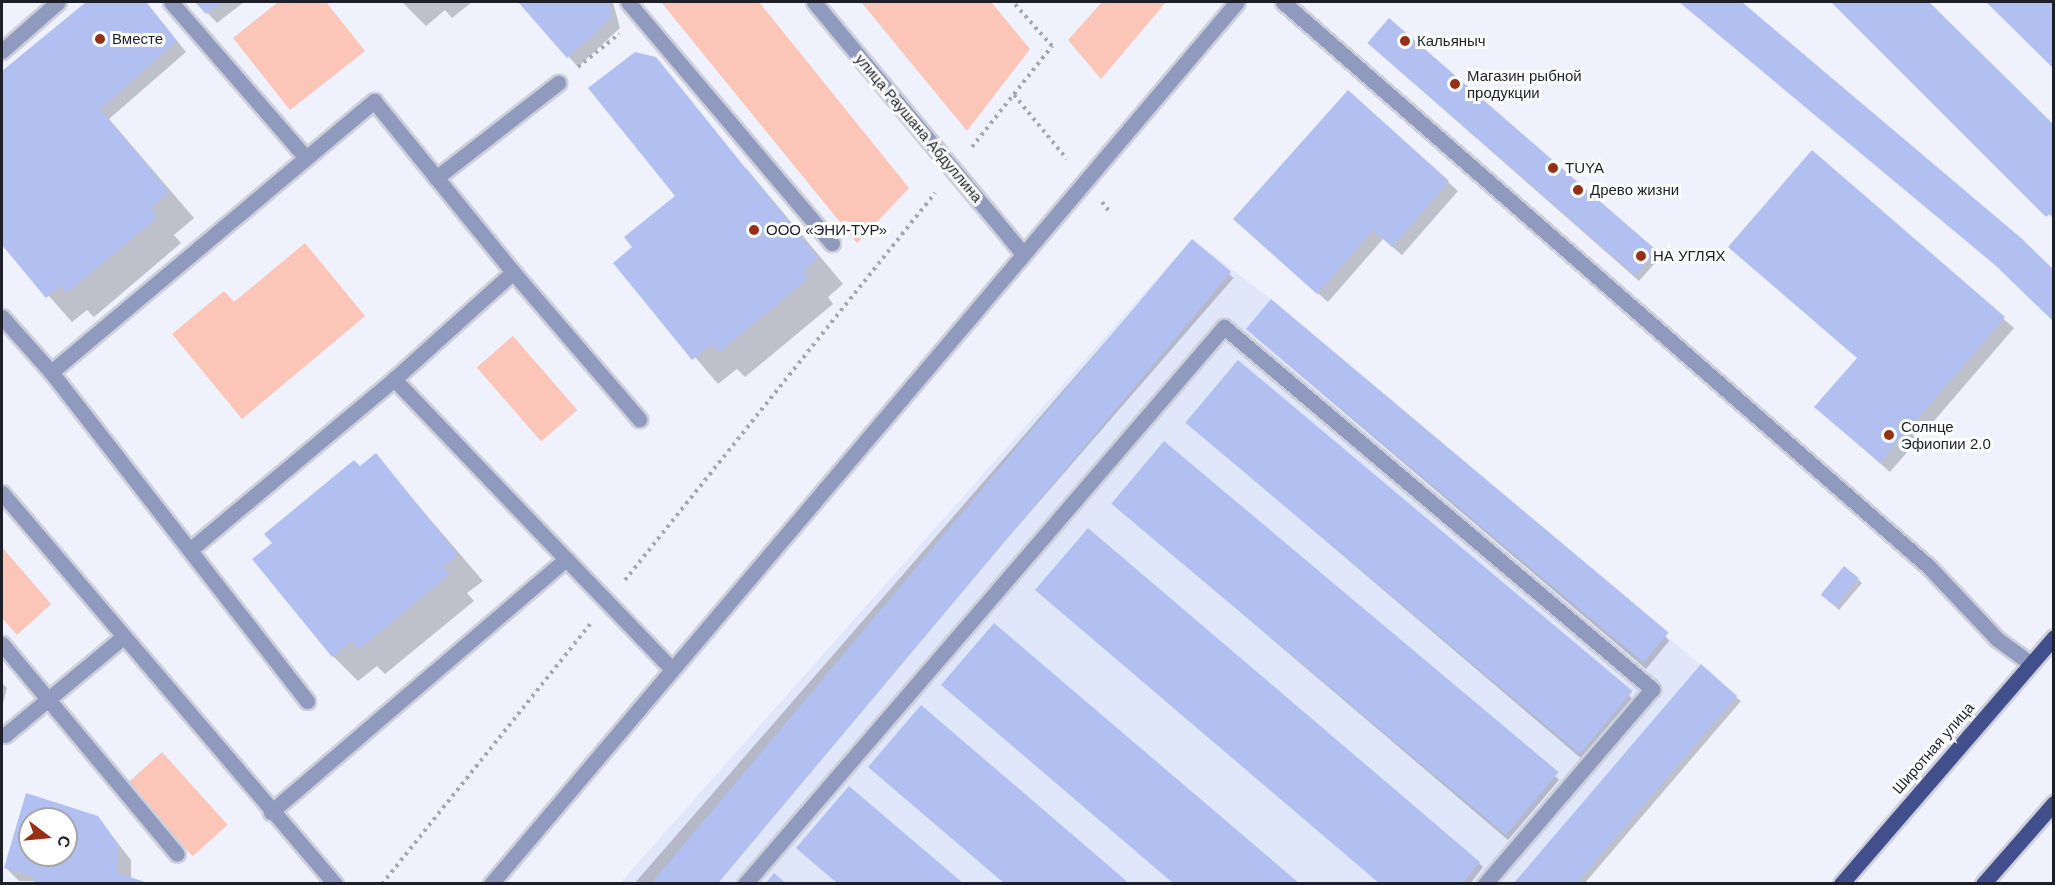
<!DOCTYPE html>
<meta charset="utf-8">
<style>
body{margin:0}
#map{position:relative;width:2055px;height:885px;overflow:hidden;background:#eff2fd;font-family:Helvetica,sans-serif}
div>[style]{position:absolute}
.built>*{inset:0;background:#e1e7fa}
.green>*{inset:0;background:#fbc5b8;transform-origin:0 0}
.shadow>*{inset:0;background:#0003;transform-origin:0 0}
.building>*{inset:0;background:#b1c0f1;transform-origin:0 0}
.path>*{height:4px;margin-top:-2px;transform-origin:0;background:repeating-linear-gradient(90deg,#a4a7b1 0 3px,transparent 0 7.5px)}
.roads{filter:drop-shadow(2px 0 #cdd0db) drop-shadow(-2px 0 #cdd0db) drop-shadow(0 2px #cdd0db) drop-shadow(0 -2px #cdd0db)}
.minor>*{height:15px;margin:-7.5px;padding:0 7.5px;transform-origin:7.5px;border-radius:7.5px;background:#8f9abe}
.major>*{height:15px;margin:-7.5px;padding:0 7.5px;transform-origin:7.5px;border-radius:7.5px;background:#41508d}
.dots>*{width:16px;height:16px;translate:-50% -50%;box-sizing:border-box;border:3px solid #fff;border-radius:50%}
span{translate:-50% -50%;white-space:nowrap;text-align:center;line-height:1.15;-webkit-text-stroke:6px #fff;paint-order:stroke}
.poi-label{font-size:15px;color:#1d2029}
.left{translate:0 -50%;text-align:left}
.street-label{font-size:15px;color:#1d2029}
.frame{position:absolute;inset:0;border:3px solid #1d2029;pointer-events:none}
.north{position:absolute;left:18px;top:807px;width:60px;height:60px;box-sizing:border-box;background:#fff;border:2px solid #a5a6a9;border-radius:50%;rotate:106deg;font-size:16px;font-weight:700;line-height:24px;text-align:center;color:#1d2029}
.north::after{content:'';display:block;margin:auto;width:21px;height:27px;background:#983017;clip-path:polygon(50% 0,100% 100%,50% 72%,0 100%)}
</style>
<div id="map">
<div class="built">
<div style="clip-path:polygon(1192px 239px,1271px 299px,1737px 696px,1576px 883px,619px 884px)"></div>
</div>
<div class="green">
<div style="clip-path:polygon(278px 2px,326px 2px,365px 51px,290px 110px,233px 38px)"></div>
<div style="clip-path:polygon(661px 2px,759px 2px,909px 188px,857px 243px)"></div>
<div style="clip-path:polygon(861px 2px,991px 2px,1030px 49px,967px 131px)"></div>
<div style="clip-path:polygon(1102px 2px,1166px 2px,1101px 79px,1068px 40px)"></div>
<div style="clip-path:polygon(305px 243px,365px 316px,242px 419px,172px 334px,224px 291px,234px 302px)"></div>
<div style="left:513px;top:336px;width:98px;height:48px;rotate:49deg"></div>
<div style="clip-path:polygon(2px 547px,51px 604px,17px 635px,2px 618px)"></div>
<div style="left:162px;top:752px;width:98px;height:47px;rotate:48deg"></div>
</div>
<div class="shadow">
<div style="clip-path:polygon(89px 2px,146px 2px,186px 52px,109px 119px,194px 218px,174px 235px,181px 243px,94px 317px,87px 310px,72px 322px,2px 243px,2px 73px)"></div>
<div style="clip-path:polygon(197px 2px,244px 2px,217px 23px)"></div>
<div style="clip-path:polygon(402px 2px,472px 2px,452px 18px,445px 10px,426px 26px)"></div>
<div style="clip-path:polygon(520px 2px,613px 2px,620px 28px,578px 67px)"></div>
<div style="clip-path:polygon(1681px 2px,1738px 2px,2054px 272px,2002px 269px)"></div>
<div style="clip-path:polygon(1833px 2px,1927px 2px,2054px 127px,2054px 219px)"></div>
<div style="clip-path:polygon(1988px 2px,2054px 2px,2054px 67px)"></div>
<div style="clip-path:polygon(1389px 21px,1662px 255px,1639px 281px,1374px 48px)"></div>
<div style="clip-path:polygon(1812px 152px,2014px 328px,1890px 472px,1826px 416px,1858px 358px)"></div>
<div style="clip-path:polygon(746px 168px,843px 284px,828px 297px,833px 304px,745px 377px,737px 369px,718px 384px,615px 263px)"></div>
<div style="clip-path:polygon(1448px 182px,1458px 191px,1402px 255px,1383px 239px,1328px 302px,1245px 229px)"></div>
<div style="left:1192px;top:242px;width:55px;height:847px;rotate:41deg"></div>
<div style="clip-path:polygon(1252px 334px,1665px 636px,1669px 641px,1646px 669px)"></div>
<div style="clip-path:polygon(1192px 427px,1629px 695px,1633px 700px,1583px 760px)"></div>
<div style="clip-path:polygon(375px 455px,483px 581px,467px 593px,474px 601px,385px 674px,377px 666px,358px 681px,333px 656px,360px 468px)"></div>
<div style="clip-path:polygon(1118px 508px,1555px 776px,1559px 780px,1508px 840px)"></div>
<div style="clip-path:polygon(1858px 579px,1862px 583px,1839px 610px,1827px 599px)"></div>
<div style="clip-path:polygon(2px 683px,7px 688px,2px 707px)"></div>
<div style="clip-path:polygon(1736px 697px,1741px 701px,1584px 884px,1515px 884px)"></div>
<div style="clip-path:polygon(evenodd,27px 795px,98px 818px,131px 860px,131px 878px,148px 884px,19px 881px,5px 867px,27px 795px,30px 819px,66px 819px,66px 855px,30px 855px,30px 819px)"></div>
<div style="clip-path:polygon(1479px 863px,1483px 867px,1470px 884px,1381px 884px)"></div>
</div>
<div class="building">
<div style="clip-path:polygon(86px 2px,146px 2px,177px 41px,100px 109px,169px 192px,150px 209px,157px 217px,67px 293px,61px 285px,46px 298px,2px 245px,2px 71px)"></div>
<div style="clip-path:polygon(195px 2px,223px 2px,206px 14px)"></div>
<div style="clip-path:polygon(518px 2px,610px 2px,611px 18px,567px 58px)"></div>
<div style="clip-path:polygon(1679px 2px,1742px 2px,2021px 238px,2054px 270px,2054px 322px,1995px 265px)"></div>
<div style="clip-path:polygon(1831px 2px,1929px 2px,2054px 125px,2054px 210px,2046px 217px)"></div>
<div style="clip-path:polygon(1986px 2px,2054px 2px,2054px 69px)"></div>
<div style="left:1389px;top:18px;width:355px;height:33px;rotate:41deg"></div>
<div style="clip-path:polygon(635px 52px,656px 57px,818px 258px,803px 271px,809px 278px,719px 352px,712px 344px,692px 360px,613px 263px,632px 247px,624px 237px,675px 196px,588px 88px)"></div>
<div style="clip-path:polygon(1348px 90px,1449px 181px,1392px 247px,1373px 230px,1317px 294px,1233px 219px)"></div>
<div style="clip-path:polygon(1812px 150px,2005px 317px,1880px 463px,1814px 407px,1857px 358px,1728px 247px)"></div>
<div style="left:1192px;top:239px;width:51px;height:850px;rotate:40deg"></div>
<div style="left:1271px;top:299px;width:519px;height:39px;rotate:40deg"></div>
<div style="left:1238px;top:360px;width:515px;height:82px;rotate:40deg"></div>
<div style="left:1164px;top:441px;width:515px;height:82px;rotate:40deg"></div>
<div style="clip-path:polygon(376px 453px,458px 555px,443px 567px,449px 575px,359px 649px,352px 641px,332px 657px,252px 559px,272px 543px,264px 534px,354px 460px,360px 466px)"></div>
<div style="clip-path:polygon(1088px 528px,1480px 862px,1462px 884px,1380px 884px,1035px 590px)"></div>
<div style="left:1844px;top:566px;width:19px;height:37px;rotate:39deg"></div>
<div style="clip-path:polygon(994px 623px,1300px 884px,1174px 884px,941px 685px)"></div>
<div style="clip-path:polygon(1701px 664px,1737px 696px,1576px 884px,1513px 884px)"></div>
<div style="clip-path:polygon(921px 705px,1130px 884px,1005px 884px,868px 767px)"></div>
<div style="clip-path:polygon(849px 786px,964px 884px,838px 884px,796px 848px)"></div>
<div style="clip-path:polygon(evenodd,26px 793px,98px 816px,118px 844px,118px 873px,151px 884px,36px 884px,32px 876px,4px 868px,26px 793px,30px 819px,66px 819px,66px 855px,30px 855px,30px 819px)"></div>
<div style="clip-path:polygon(774px 873px,787px 884px,765px 884px)"></div>
</div>
<div class="path">
<div style="left:578px;top:67px;width:53px;rotate:-38.8deg"></div>
<div style="left:1014px;top:95px;width:83px;rotate:50.4deg"></div>
<div style="left:972px;top:147px;width:129px;rotate:-51.6deg"></div>
<div style="left:1052px;top:46px;width:59px;rotate:-131.6deg"></div>
<div style="left:1102px;top:202px;width:11px;rotate:52deg"></div>
<div style="left:625px;top:580px;width:496px;rotate:-51.3deg"></div>
<div style="left:382px;top:884px;width:333px;rotate:-51.3deg"></div>
</div>
<div class="roads">
<div class="minor">
<div style="left:171px;top:2px;width:206px;rotate:49.1deg"></div>
<div style="left:628px;top:2px;width:316px;rotate:49.8deg"></div>
<div style="left:814px;top:2px;width:327px;rotate:50.3deg"></div>
<div style="left:1283px;top:2px;width:858px;rotate:41.17deg"></div>
<div style="left:1929px;top:567px;width:99px;rotate:46.6deg"></div>
<div style="left:1997px;top:639px;width:41px;rotate:36deg"></div>
<div style="left:2px;top:51px;width:74px;rotate:-41.2deg"></div>
<div style="left:436px;top:178px;width:155px;rotate:-37.9deg"></div>
<div style="left:513px;top:272px;width:194px;rotate:49.4deg"></div>
<div style="left:2px;top:317px;width:74px;rotate:48.3deg"></div>
<div style="left:51px;top:372px;width:422px;rotate:-40deg"></div>
<div style="left:374px;top:101px;width:220px;rotate:50.9deg"></div>
<div style="left:513px;top:272px;width:160px;rotate:138deg"></div>
<div style="left:394px;top:379px;width:249px;rotate:46.3deg"></div>
<div style="left:566px;top:559px;width:389px;rotate:139.4deg"></div>
<div style="left:51px;top:372px;width:417px;rotate:52.1deg"></div>
<div style="left:2px;top:493px;width:514px;rotate:49.58deg"></div>
<div style="left:191px;top:549px;width:265px;rotate:-39.9deg"></div>
<div style="left:566px;top:559px;width:150px;rotate:46.1deg"></div>
<div style="left:2px;top:644px;width:273px;rotate:50.2deg"></div>
<div style="left:5px;top:735px;width:153px;rotate:-39.7deg"></div>
<div style="left:491px;top:884px;width:1155px;rotate:-49.78deg"></div>
<div style="left:745px;top:884px;width:735px;rotate:-49.31deg"></div>
<div style="left:1224px;top:327px;width:561px;rotate:40.22deg"></div>
<div style="left:1652px;top:689px;width:257px;rotate:130.6deg"></div>
</div>
<div class="major">
<div style="left:1841px;top:884px;width:326px;rotate:-49.2deg"></div>
<div style="left:1983px;top:884px;width:108px;rotate:-48.8deg"></div>
</div>
</div>
<div class="dots">
<div style="left:100px;top:39px;background:#983017"></div>
<div style="left:1405px;top:41px;background:#983017"></div>
<div style="left:1455px;top:84px;background:#983017"></div>
<div style="left:1553px;top:168px;background:#983017"></div>
<div style="left:1578px;top:190px;background:#983017"></div>
<div style="left:754px;top:230px;background:#983017"></div>
<div style="left:1641px;top:256px;background:#983017"></div>
<div style="left:1889px;top:435px;background:#983017"></div>
</div>
<div class="poi-label">
<span class="left" style="left:112px;top:39px">Вместе</span>
<span class="left" style="left:1417px;top:41px">Кальяныч</span>
<span class="left" style="left:1467px;top:84px">Магазин рыбной<br>продукции</span>
<span class="left" style="left:1565px;top:168px">TUYA</span>
<span class="left" style="left:1590px;top:190px">Древо жизни</span>
<span class="left" style="left:766px;top:230px">ООО «ЭНИ-ТУР»</span>
<span class="left" style="left:1653px;top:256px">НА УГЛЯХ</span>
<span class="left" style="left:1901px;top:435px">Солнце<br>Эфиопии 2.0</span>
</div>
<div class="street-label">
<span style="left:919px;top:128px;rotate:50deg">улица Раушана Абдуллина</span>
<span style="left:1933px;top:748px;rotate:-49deg">Широтная улица</span>
</div>
<div class="frame"></div>
<div class="north">С</div>
</div>
